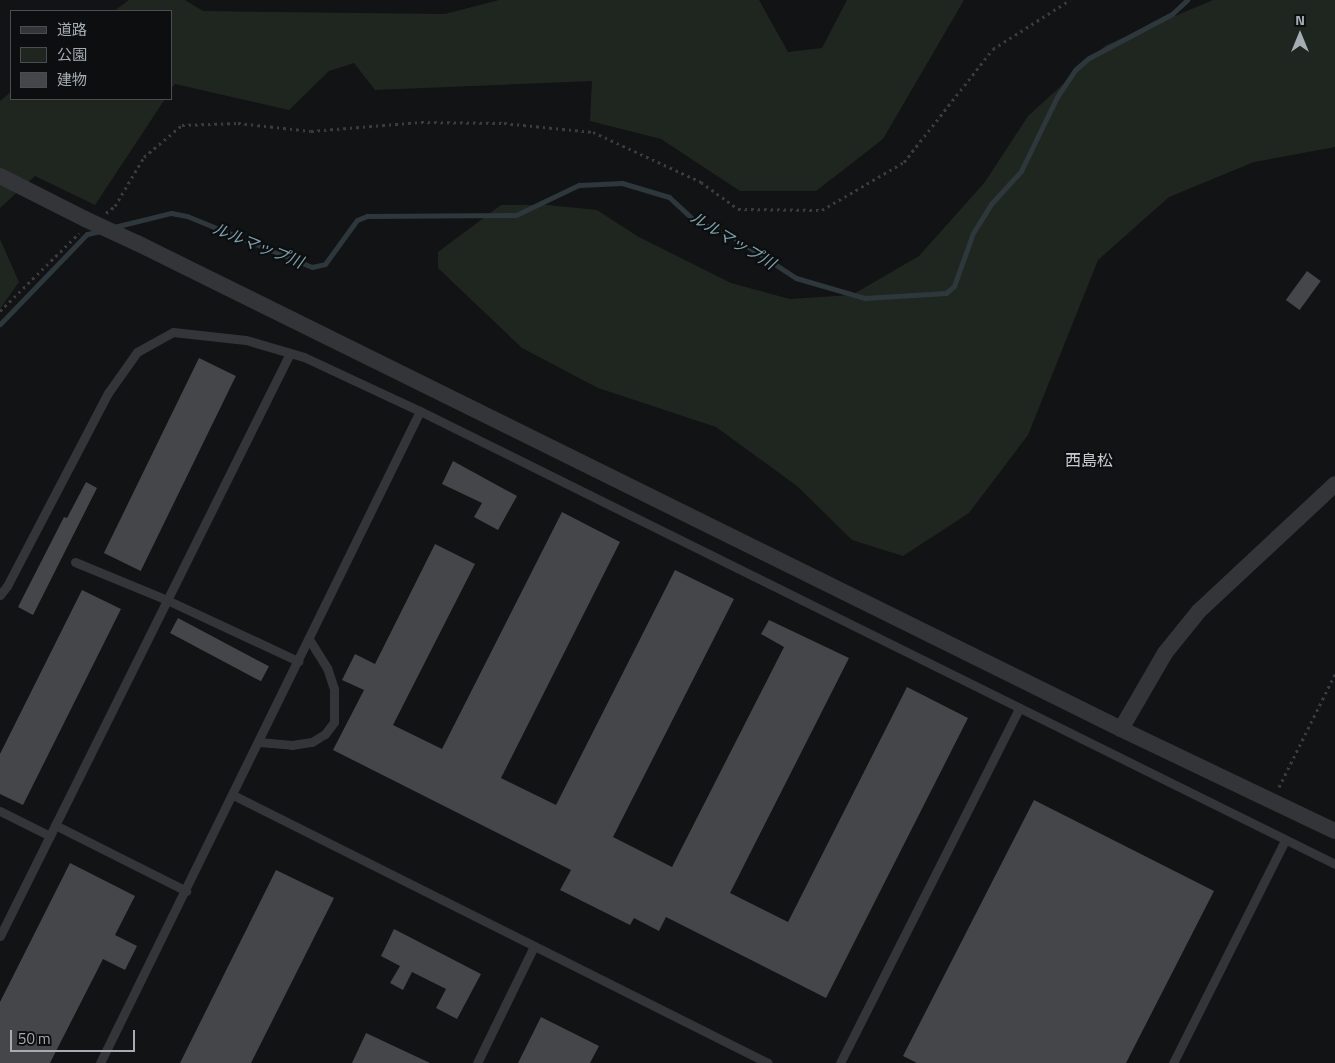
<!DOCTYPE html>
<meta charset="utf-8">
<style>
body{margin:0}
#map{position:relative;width:1335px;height:1063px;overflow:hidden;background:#121314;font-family:"Titillium Web","Noto Sans JP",sans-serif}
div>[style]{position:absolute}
.green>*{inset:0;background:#1f261f}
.stream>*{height:5px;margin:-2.5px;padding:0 2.5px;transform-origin:2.5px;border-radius:2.5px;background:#2d373c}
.building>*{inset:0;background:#444649;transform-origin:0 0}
.path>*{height:3px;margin-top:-1.5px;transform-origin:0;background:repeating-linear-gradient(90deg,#3a3c3f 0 2.5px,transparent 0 6.5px)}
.service>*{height:9px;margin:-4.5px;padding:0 4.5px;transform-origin:4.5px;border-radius:4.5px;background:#343538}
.minor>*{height:16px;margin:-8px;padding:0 8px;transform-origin:8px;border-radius:8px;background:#343538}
.minor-bridge>*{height:16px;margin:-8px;padding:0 8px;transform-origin:8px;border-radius:8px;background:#343538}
span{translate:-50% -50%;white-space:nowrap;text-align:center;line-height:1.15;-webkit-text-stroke:4.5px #0d0e0f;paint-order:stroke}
.water-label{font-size:16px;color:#7da0ad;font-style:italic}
.neighbourhood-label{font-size:16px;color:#c5cad0}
.legend{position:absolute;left:10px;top:10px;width:162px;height:90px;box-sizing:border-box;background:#0d0e0f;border:1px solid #4a4d51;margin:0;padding:6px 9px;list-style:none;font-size:15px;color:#a5acb3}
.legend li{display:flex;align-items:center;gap:10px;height:25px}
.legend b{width:25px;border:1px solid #4a4d51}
.north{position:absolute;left:1275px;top:10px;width:50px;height:50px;-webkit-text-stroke:4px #0d0e0f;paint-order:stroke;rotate:0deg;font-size:14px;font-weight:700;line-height:20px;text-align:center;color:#a5acb3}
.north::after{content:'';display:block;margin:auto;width:18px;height:22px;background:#a5acb3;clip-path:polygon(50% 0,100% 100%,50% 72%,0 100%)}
.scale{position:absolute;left:10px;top:1030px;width:125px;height:22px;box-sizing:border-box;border:2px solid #a5acb3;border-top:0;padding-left:6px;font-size:15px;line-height:18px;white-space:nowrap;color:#a5acb3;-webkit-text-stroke:4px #0d0e0f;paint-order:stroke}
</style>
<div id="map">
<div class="green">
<div style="clip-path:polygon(129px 0,185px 0,203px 11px,445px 14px,499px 0,759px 0,788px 52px,822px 48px,847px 0,964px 0,883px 139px,816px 191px,740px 191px,661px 139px,590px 121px,592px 81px,375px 90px,354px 63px,329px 71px,289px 110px,175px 84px,171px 89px,171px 11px,114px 11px)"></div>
<div style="clip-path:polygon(1213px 0,1335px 0,1335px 147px,1254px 162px,1169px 197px,1098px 260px,1028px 435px,969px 513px,903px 556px,852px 540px,797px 486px,716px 427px,598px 388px,522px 348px,438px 268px,438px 252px,501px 205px,548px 205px,597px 210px,637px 236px,731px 283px,790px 299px,852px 295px,919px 256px,985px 182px,1028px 116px,1106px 45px)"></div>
<div style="clip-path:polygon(11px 92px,11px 99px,165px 99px,95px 205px,35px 176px,0 208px,0 101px)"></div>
<div style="clip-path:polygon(0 239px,19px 282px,0 309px)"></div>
</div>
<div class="stream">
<div style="left:114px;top:227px;width:59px;rotate:-13.8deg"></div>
<div style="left:171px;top:213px;width:16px;rotate:11deg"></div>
<div style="left:187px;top:216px;width:135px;rotate:22.2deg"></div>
<div style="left:312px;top:267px;width:13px;rotate:-13deg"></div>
<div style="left:325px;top:264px;width:54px;rotate:-54deg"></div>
<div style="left:357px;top:220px;width:11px;rotate:-22deg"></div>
<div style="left:367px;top:216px;width:149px;rotate:-0.4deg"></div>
<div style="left:516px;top:215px;width:70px;rotate:-25.5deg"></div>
<div style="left:579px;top:185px;width:43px;rotate:-2.7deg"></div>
<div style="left:622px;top:183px;width:49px;rotate:16.6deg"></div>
<div style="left:669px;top:197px;width:34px;rotate:43deg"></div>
<div style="left:694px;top:220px;width:43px;rotate:23.6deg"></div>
<div style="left:733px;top:237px;width:75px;rotate:33.1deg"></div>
<div style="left:796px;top:278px;width:72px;rotate:16.2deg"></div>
<div style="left:865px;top:298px;width:81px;rotate:-3.5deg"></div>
<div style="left:946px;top:293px;width:11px;rotate:-41deg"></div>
<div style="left:954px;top:286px;width:56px;rotate:-70.3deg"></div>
<div style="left:973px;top:233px;width:34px;rotate:-58deg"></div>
<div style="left:991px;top:204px;width:45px;rotate:-47.7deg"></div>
<div style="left:1021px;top:171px;width:82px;rotate:-64.1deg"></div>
<div style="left:1057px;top:97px;width:32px;rotate:-56deg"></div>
<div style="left:1075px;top:70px;width:18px;rotate:-41deg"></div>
<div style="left:1089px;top:58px;width:94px;rotate:-27.9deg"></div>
<div style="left:1172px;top:14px;width:21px;rotate:-43deg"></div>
<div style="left:0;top:324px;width:125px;rotate:-46deg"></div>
<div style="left:87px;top:234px;width:14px;rotate:-12deg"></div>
</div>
<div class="building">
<div style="left:1307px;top:271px;width:17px;height:36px;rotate:36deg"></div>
<div style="left:199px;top:358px;width:41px;height:217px;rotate:26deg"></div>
<div style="clip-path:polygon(453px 461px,517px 496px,498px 530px,474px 517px,482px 503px,442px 484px)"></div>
<div style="clip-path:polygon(86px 482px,97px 488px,33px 615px,18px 607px,64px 517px,67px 518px)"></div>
<div style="clip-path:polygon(562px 512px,620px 542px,501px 778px,556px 805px,675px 570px,734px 599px,613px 837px,672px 867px,784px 647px,761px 634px,769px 620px,849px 658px,730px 893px,788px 922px,907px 687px,968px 718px,826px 998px,666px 917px,659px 931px,634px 918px,630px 925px,560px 890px,571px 870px,333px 750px,364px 690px,342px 680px,355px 654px,375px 664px,435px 544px,475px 564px,393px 725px,442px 749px)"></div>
<div style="clip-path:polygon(82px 590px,121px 609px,23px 805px,0 794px,0 754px)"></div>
<div style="left:178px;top:618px;width:103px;height:17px;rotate:28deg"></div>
<div style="clip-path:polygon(1034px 800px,1214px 891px,1126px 1063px,917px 1063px,903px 1056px)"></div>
<div style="clip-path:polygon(70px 863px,135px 896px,115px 935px,137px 946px,125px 970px,103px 959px,50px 1063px,0 1063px,0 1002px)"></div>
<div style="clip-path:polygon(276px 870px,334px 898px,251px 1063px,180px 1063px)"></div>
<div style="clip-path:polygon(394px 929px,481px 974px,457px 1019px,436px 1008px,446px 989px,412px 972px,403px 990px,390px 983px,400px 966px,381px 956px)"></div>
<div style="clip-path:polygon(541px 1017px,599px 1046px,590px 1063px,518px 1063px)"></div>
<div style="clip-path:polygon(366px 1033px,430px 1063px,352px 1063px)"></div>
</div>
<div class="path">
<div style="left:106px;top:213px;width:11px;rotate:-38deg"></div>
<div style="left:115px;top:206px;width:57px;rotate:-59.4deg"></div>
<div style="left:144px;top:157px;width:50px;rotate:-40.1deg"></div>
<div style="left:182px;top:125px;width:56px;rotate:-2deg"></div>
<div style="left:238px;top:123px;width:73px;rotate:6.3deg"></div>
<div style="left:311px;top:131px;width:110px;rotate:-4.7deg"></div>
<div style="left:421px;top:122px;width:83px;rotate:0.7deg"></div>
<div style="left:504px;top:123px;width:89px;rotate:5.8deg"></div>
<div style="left:593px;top:132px;width:119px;rotate:24.8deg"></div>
<div style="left:701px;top:182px;width:46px;rotate:36.1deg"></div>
<div style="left:738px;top:209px;width:84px;rotate:0.7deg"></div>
<div style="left:822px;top:210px;width:95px;rotate:-30.3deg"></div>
<div style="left:904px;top:162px;width:144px;rotate:-51.8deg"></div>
<div style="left:993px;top:49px;width:91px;rotate:-32.5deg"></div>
<div style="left:0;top:311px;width:111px;rotate:-44.6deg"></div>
<div style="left:1279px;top:787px;width:126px;rotate:-63.6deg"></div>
</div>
<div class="service">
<div style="left:75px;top:562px;width:100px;rotate:22.4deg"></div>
<div style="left:167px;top:600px;width:145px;rotate:25deg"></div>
<div style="left:0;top:595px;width:11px;rotate:-52deg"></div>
<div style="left:7px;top:586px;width:218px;rotate:-62.4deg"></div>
<div style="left:108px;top:393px;width:50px;rotate:-54.7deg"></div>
<div style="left:137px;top:352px;width:41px;rotate:-29.1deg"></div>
<div style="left:173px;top:332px;width:73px;rotate:6.3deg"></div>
<div style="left:246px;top:340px;width:60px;rotate:16.3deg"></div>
<div style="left:304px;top:357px;width:128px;rotate:25deg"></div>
<div style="left:420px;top:411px;width:1021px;rotate:26.34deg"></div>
<div style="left:259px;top:742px;width:33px;rotate:5deg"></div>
<div style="left:292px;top:745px;width:20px;rotate:-9deg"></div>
<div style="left:312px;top:742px;width:15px;rotate:-32deg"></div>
<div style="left:325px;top:734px;width:15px;rotate:-53deg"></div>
<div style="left:334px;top:722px;width:33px;rotate:-90deg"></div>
<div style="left:334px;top:689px;width:22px;rotate:-108deg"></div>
<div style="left:327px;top:668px;width:34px;rotate:-122deg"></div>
<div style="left:233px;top:795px;width:598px;rotate:26.61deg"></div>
<div style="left:0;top:811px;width:56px;rotate:26.6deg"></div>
<div style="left:55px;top:825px;width:147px;rotate:26.7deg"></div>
<div style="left:0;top:936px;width:651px;rotate:-63.55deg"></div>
<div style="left:100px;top:1063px;width:726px;rotate:-63.86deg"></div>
<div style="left:477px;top:1063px;width:130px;rotate:-64deg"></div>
<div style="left:840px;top:1063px;width:398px;rotate:-63.2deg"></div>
<div style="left:1173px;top:1063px;width:250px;rotate:-63.3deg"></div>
</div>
<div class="minor">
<div style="left:0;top:176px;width:95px;rotate:26.8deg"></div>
<div style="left:137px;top:243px;width:1097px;rotate:26.28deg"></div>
<div style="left:1121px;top:729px;width:237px;rotate:25.5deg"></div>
<div style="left:1121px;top:729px;width:88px;rotate:-59.9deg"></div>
<div style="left:1165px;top:653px;width:54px;rotate:-51deg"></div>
<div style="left:1199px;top:611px;width:186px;rotate:-43deg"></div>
</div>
<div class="minor-bridge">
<div style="left:85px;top:219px;width:57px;rotate:24.8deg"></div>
</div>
<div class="water-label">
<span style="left:733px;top:240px;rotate:31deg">ルルマップ川</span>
<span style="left:258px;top:245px;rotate:22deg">ルルマップ川</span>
</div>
<div class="neighbourhood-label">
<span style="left:1089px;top:460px">西島松</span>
</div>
<ul class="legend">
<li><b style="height:6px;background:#343538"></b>道路</li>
<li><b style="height:14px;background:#1f261f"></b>公園</li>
<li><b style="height:14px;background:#444649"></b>建物</li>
</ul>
<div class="north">N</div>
<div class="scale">50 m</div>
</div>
